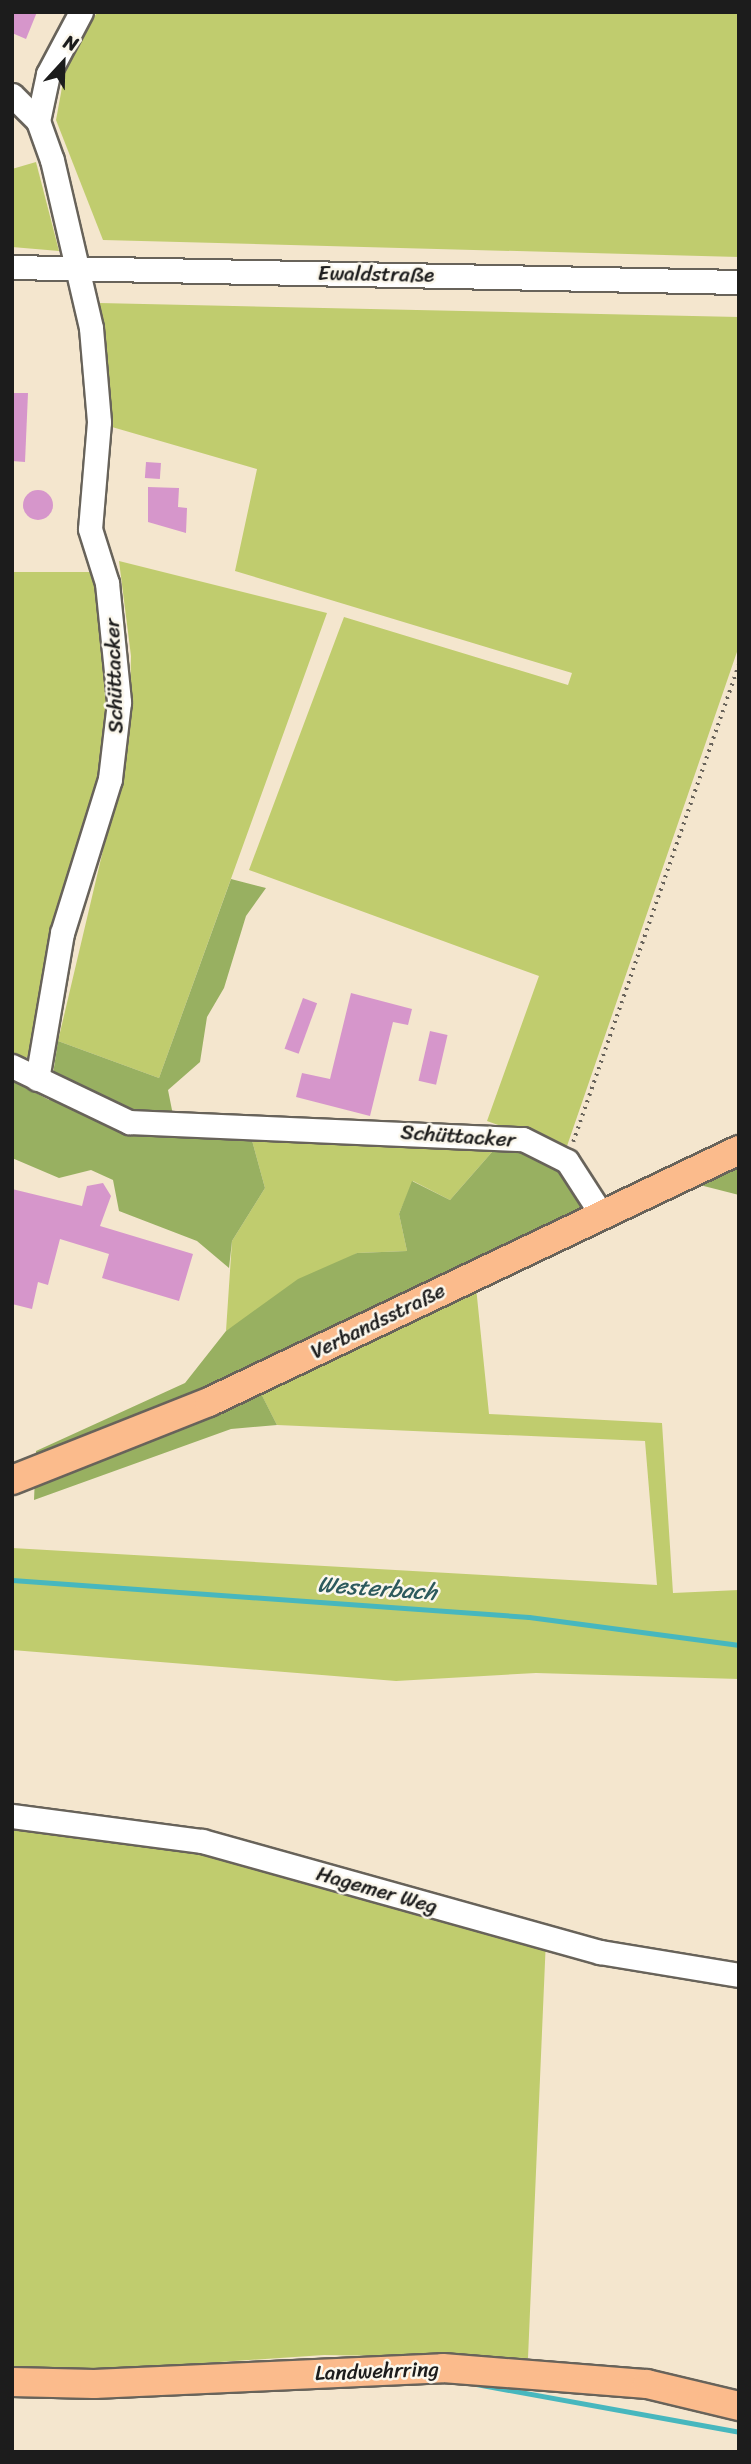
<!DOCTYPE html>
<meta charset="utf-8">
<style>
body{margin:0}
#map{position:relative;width:751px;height:2464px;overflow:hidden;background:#f4e6ce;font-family:Sriracha,sans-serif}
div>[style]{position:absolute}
.green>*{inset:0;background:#c0cc6e}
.forest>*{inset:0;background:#98b061}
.stream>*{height:5px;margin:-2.5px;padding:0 2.5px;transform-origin:2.5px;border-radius:2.5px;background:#47b7be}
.building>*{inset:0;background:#d696cb;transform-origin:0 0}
.round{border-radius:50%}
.path>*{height:3.5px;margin-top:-1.75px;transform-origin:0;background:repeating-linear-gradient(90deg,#68635a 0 2px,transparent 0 7px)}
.roads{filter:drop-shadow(2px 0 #68635a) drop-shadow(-2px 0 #68635a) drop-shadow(0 2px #68635a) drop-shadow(0 -2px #68635a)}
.minor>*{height:23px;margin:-11.5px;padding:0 11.5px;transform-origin:11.5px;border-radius:11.5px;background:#fff}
.major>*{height:28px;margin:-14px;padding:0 14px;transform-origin:14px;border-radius:14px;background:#fbbb8c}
span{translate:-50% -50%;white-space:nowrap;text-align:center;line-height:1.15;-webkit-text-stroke:5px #fbf7ec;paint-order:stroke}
.street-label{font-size:21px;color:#1c1c1c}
.water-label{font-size:23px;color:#2d5a5d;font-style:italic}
.frame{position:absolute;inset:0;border:14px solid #1c1c1c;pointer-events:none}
.north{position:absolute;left:28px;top:28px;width:70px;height:70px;-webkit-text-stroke:5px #fbf7ec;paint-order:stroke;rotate:22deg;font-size:19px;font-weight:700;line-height:28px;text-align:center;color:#1c1c1c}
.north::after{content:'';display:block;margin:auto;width:24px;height:32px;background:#1c1c1c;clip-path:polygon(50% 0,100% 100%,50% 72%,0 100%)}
</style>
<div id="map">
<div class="green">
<div style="clip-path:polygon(98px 12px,739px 12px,739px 257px,103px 240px,56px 120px,70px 44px)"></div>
<div style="clip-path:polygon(36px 162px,59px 251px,12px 247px,12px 169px)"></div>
<div style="clip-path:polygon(99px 303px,739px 317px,739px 646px,566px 1149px,487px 1121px,539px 976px,249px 870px,344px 617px,568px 685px,572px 673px,235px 571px,257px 469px,112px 427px)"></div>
<div style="clip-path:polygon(119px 561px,327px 613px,159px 1078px,58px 1041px,129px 740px,131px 656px)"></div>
<div style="clip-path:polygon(12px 572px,95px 572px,110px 711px,98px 788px,46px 957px,33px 1053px,21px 1061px,12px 1058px)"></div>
<div style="clip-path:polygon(250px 1133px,506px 1136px,450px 1200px,413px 1181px,399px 1214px,407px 1251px,357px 1253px,226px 1331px,232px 1241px,265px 1188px)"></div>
<div style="clip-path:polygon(476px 1287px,489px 1414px,662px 1423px,673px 1593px,739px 1590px,739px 1679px,536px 1673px,396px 1681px,12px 1650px,12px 1548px,657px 1585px,645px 1441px,277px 1425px,258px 1388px)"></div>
<div style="clip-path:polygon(12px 1820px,127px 1832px,546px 1939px,528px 2358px,324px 2355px,116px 2369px,12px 2367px)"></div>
</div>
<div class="forest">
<div style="clip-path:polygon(231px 879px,266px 888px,246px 916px,224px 988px,207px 1017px,200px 1062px,168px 1090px,173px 1115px,250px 1133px,265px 1188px,232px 1241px,229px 1268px,197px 1241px,119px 1211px,113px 1180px,91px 1170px,59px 1178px,12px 1158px,12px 1080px,49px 1100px,58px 1041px,159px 1078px)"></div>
<div style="clip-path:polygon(506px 1136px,554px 1158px,592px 1206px,248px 1368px,277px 1425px,231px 1429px,34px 1500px,36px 1451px,185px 1383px,226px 1331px,298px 1279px,357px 1253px,407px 1251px,399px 1214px,412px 1181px,450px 1200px)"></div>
<div style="clip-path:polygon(739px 1162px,739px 1195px,692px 1183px)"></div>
</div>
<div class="stream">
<div style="left:12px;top:1580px;width:518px;rotate:4.09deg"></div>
<div style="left:529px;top:1617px;width:212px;rotate:7.6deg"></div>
<div style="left:476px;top:2384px;width:267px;rotate:10.3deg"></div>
</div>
<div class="building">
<div style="clip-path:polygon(12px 12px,37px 12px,26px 39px,12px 33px)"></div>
<div style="clip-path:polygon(12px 393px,28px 393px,25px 462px,12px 461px)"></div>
<div style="left:146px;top:462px;width:15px;height:16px;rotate:4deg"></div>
<div style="clip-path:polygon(148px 487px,179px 488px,178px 507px,187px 508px,186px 533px,148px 522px)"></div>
<div class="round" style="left:23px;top:490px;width:30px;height:30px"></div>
<div style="clip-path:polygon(351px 993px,412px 1009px,408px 1025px,393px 1022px,370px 1116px,296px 1097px,302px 1073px,330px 1079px)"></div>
<div style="left:303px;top:998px;width:15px;height:54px;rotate:20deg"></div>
<div style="left:430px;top:1031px;width:18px;height:51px;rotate:13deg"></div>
<div style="clip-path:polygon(103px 1183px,111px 1196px,100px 1226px,193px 1254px,179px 1301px,102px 1278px,109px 1254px,60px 1239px,48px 1285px,38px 1282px,32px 1309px,12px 1304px,12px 1189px,82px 1206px,87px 1186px)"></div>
</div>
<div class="path">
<div style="left:573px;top:1142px;width:506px;rotate:-70.85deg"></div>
</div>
<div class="roads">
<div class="minor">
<div style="left:12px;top:95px;width:37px;rotate:45deg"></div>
<div style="left:38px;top:121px;width:41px;rotate:70.3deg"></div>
<div style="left:52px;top:160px;width:172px;rotate:76.9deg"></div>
<div style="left:91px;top:328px;width:94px;rotate:85.1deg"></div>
<div style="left:99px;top:422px;width:107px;rotate:94.8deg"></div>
<div style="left:90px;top:529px;width:57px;rotate:72.5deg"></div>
<div style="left:107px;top:583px;width:120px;rotate:84.2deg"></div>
<div style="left:119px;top:702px;width:78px;rotate:96.7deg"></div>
<div style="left:110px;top:779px;width:161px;rotate:107.3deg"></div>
<div style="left:62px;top:933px;width:148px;rotate:99.7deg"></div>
<div style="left:38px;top:121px;width:48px;rotate:-78deg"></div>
<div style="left:48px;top:74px;width:70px;rotate:-62deg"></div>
<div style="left:12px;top:267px;width:727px;rotate:1.18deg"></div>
<div style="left:12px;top:1066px;width:130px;rotate:25.6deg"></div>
<div style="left:129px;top:1122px;width:394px;rotate:2.5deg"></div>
<div style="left:523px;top:1139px;width:49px;rotate:26.6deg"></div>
<div style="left:567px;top:1161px;width:64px;rotate:57.1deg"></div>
<div style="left:12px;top:1816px;width:192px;rotate:7.5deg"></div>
<div style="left:202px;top:1841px;width:413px;rotate:15.6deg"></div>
<div style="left:600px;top:1952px;width:141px;rotate:9.4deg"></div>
</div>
<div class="major">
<div style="left:12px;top:1480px;width:212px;rotate:-21.6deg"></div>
<div style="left:209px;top:1402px;width:587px;rotate:-25.43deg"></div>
<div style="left:12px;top:2382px;width:82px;rotate:1.4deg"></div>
<div style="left:94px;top:2384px;width:349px;rotate:-2.6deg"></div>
<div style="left:443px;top:2368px;width:205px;rotate:4.5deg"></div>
<div style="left:647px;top:2384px;width:95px;rotate:13.4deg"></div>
</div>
</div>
<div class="street-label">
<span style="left:376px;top:274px;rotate:1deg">Ewaldstraße</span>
<span style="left:114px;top:676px;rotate:-92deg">Schüttacker</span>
<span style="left:458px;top:1136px;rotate:4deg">Schüttacker</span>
<span style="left:378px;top:1321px;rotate:-26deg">Verbandsstraße</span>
<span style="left:377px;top:1890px;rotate:16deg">Hagemer Weg</span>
<span style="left:377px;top:2371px;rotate:-2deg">Landwehrring</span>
</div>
<div class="water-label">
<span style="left:377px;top:1589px;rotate:4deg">Westerbach</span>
</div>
<div class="frame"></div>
<div class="north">N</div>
</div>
